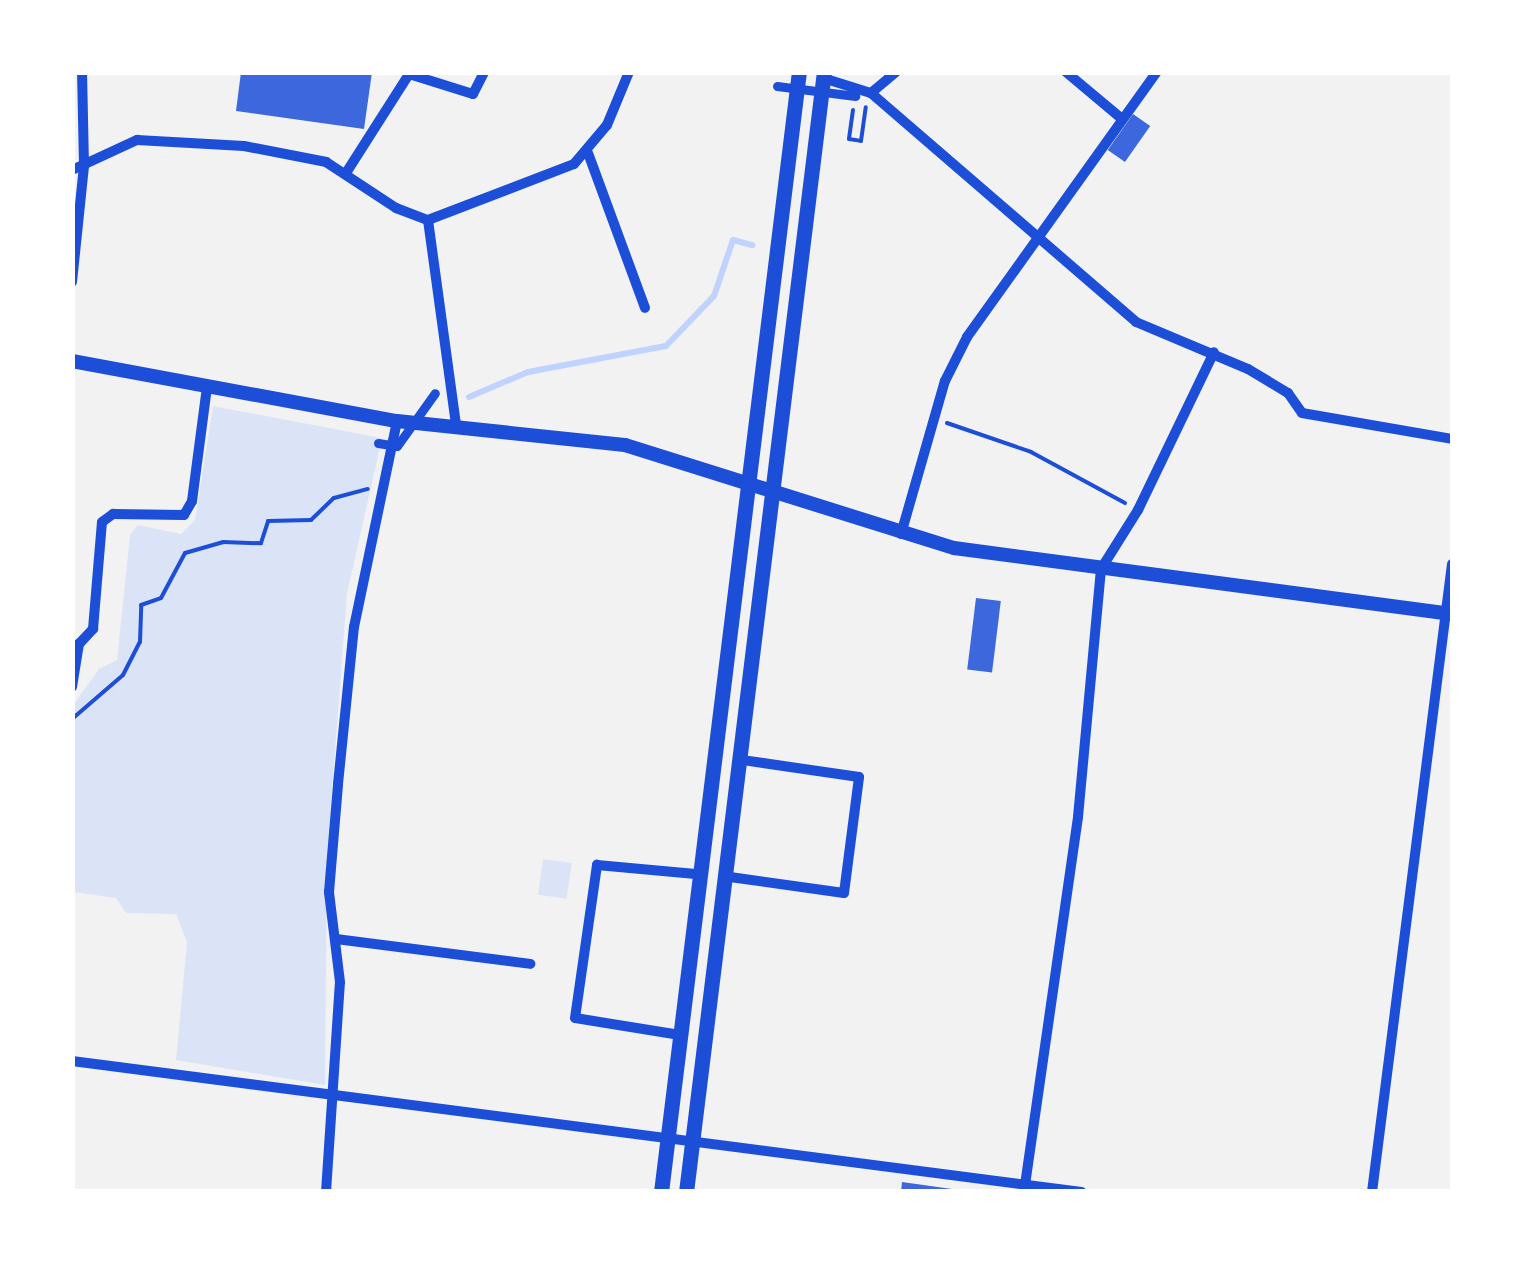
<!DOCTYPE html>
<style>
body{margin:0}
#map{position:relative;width:1525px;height:1264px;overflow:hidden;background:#f2f2f2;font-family:Roboto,sans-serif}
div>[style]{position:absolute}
.green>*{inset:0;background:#dbe4f7;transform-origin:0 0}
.stream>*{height:6px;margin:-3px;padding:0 3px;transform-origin:3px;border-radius:3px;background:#bfd3fe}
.building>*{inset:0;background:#3d67dc;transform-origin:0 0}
.path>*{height:4px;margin:-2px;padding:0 2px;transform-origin:2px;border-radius:2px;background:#1d4ed8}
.pedestrian>*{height:9px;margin:-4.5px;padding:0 4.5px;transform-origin:4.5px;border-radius:4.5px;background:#1d4ed8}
.minor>*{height:10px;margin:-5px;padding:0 5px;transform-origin:5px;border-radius:5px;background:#1d4ed8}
.tertiary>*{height:14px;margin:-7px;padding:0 7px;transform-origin:7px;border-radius:7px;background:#1d4ed8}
.secondary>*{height:15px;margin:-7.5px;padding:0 7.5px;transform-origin:7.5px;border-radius:7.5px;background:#1d4ed8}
span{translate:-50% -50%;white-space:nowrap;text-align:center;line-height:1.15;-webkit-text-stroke:10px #fff;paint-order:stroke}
.frame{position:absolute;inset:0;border:75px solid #fff;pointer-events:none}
</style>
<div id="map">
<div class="green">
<div style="clip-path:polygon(213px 406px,382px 438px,347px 594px,327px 856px,325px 1085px,176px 1060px,187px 942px,176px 914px,126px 913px,116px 898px,73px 892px,73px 705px,99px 669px,117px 660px,130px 535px,138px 525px,181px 534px,195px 520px)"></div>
<div style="left:543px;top:859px;width:29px;height:36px;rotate:8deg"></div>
</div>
<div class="stream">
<div style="left:469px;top:397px;width:64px;rotate:-23deg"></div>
<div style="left:528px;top:372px;width:140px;rotate:-10.7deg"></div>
<div style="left:666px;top:346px;width:69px;rotate:-46.2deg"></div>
<div style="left:714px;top:296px;width:59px;rotate:-71.3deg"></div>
<div style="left:733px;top:240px;width:20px;rotate:15deg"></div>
</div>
<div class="building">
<div style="clip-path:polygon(241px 72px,372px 72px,364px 129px,236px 111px)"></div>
<div style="left:1133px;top:114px;width:21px;height:44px;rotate:35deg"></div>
<div style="left:976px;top:598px;width:25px;height:72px;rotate:7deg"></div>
<div style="clip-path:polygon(902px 1182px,952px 1189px,952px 1192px,901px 1192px)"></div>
</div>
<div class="path">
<div style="left:853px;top:110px;width:29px;rotate:98deg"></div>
<div style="left:849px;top:139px;width:12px;rotate:9deg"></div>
<div style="left:861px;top:141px;width:34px;rotate:-82deg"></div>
<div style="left:947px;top:423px;width:89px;rotate:19deg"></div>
<div style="left:1031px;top:452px;width:107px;rotate:28.5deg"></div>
<div style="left:72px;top:719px;width:67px;rotate:-40.8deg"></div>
<div style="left:123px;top:675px;width:37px;rotate:-63deg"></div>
<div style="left:140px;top:642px;width:37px;rotate:-88deg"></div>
<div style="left:141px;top:605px;width:21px;rotate:-19deg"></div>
<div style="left:161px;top:598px;width:51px;rotate:-61.9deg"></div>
<div style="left:185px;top:553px;width:40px;rotate:-16deg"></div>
<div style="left:223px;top:542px;width:38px;rotate:2deg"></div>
<div style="left:261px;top:543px;width:23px;rotate:-72deg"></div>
<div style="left:268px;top:521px;width:43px;rotate:-1.3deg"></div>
<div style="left:311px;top:520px;width:32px;rotate:-44deg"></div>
<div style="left:334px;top:498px;width:35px;rotate:-15deg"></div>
</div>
<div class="pedestrian">
<div style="left:777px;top:86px;width:79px;rotate:7.3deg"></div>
<div style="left:378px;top:443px;width:19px;rotate:9deg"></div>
<div style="left:397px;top:446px;width:65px;rotate:-54.4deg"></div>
</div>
<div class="minor">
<div style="left:1066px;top:72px;width:73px;rotate:40deg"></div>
<div style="left:823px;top:78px;width:50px;rotate:17.4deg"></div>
<div style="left:871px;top:93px;width:350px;rotate:40.8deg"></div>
<div style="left:1136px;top:322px;width:121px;rotate:22.8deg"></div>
<div style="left:1248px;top:369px;width:47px;rotate:31deg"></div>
<div style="left:1288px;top:393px;width:24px;rotate:55deg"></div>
<div style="left:1302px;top:413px;width:152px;rotate:9.8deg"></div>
<div style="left:871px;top:93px;width:33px;rotate:-40deg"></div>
<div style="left:588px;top:153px;width:165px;rotate:69.8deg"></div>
<div style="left:72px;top:170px;width:72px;rotate:-24.8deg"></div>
<div style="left:137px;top:140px;width:107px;rotate:3.2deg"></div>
<div style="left:244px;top:146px;width:84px;rotate:11deg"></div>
<div style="left:326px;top:162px;width:84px;rotate:33.3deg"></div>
<div style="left:396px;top:208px;width:34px;rotate:21deg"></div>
<div style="left:428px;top:220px;width:156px;rotate:-21deg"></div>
<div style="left:574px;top:164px;width:51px;rotate:-49.8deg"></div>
<div style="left:607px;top:125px;width:57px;rotate:-67.5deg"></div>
<div style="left:346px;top:173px;width:117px;rotate:-57.5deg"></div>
<div style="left:409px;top:74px;width:67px;rotate:17.4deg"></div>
<div style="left:473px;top:94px;width:25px;rotate:-63deg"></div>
<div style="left:428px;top:220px;width:207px;rotate:82.2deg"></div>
<div style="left:72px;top:282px;width:117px;rotate:-84.1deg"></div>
<div style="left:84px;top:166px;width:94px;rotate:-91.2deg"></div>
<div style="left:901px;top:534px;width:159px;rotate:-74deg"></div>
<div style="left:945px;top:381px;width:49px;rotate:-63.4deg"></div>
<div style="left:967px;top:337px;width:326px;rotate:-54.4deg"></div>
<div style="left:72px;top:687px;width:44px;rotate:-80.8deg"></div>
<div style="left:79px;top:644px;width:21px;rotate:-47deg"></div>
<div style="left:93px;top:629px;width:107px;rotate:-85.2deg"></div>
<div style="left:102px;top:522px;width:14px;rotate:-36deg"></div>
<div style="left:113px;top:514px;width:71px;rotate:0.8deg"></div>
<div style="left:184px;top:515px;width:16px;rotate:-60deg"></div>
<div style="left:192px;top:501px;width:115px;rotate:-82.5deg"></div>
<div style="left:730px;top:877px;width:115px;rotate:8deg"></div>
<div style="left:844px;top:893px;width:117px;rotate:-82.6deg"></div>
<div style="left:859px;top:777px;width:117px;rotate:-171.7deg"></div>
<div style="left:336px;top:939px;width:196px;rotate:7.3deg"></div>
<div style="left:680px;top:1035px;width:106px;rotate:-170.8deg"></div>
<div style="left:575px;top:1018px;width:155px;rotate:-81.8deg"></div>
<div style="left:597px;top:865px;width:99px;rotate:5.2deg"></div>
<div style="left:72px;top:1061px;width:1018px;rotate:7.39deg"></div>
<div style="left:326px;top:1192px;width:210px;rotate:-86.2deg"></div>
<div style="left:340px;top:982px;width:91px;rotate:-97deg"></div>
<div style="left:329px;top:892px;width:108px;rotate:-85.2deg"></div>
<div style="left:338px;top:784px;width:158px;rotate:-84.2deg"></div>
<div style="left:354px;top:627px;width:210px;rotate:-78.2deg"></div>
<div style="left:1024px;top:1192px;width:379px;rotate:-81.8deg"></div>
<div style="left:1078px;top:817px;width:249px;rotate:-84.7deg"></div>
<div style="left:1101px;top:569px;width:70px;rotate:-57.9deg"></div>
<div style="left:1138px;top:510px;width:175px;rotate:-64.3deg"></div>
<div style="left:1372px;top:1192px;width:633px;rotate:-82.74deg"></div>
</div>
<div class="tertiary">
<div style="left:72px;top:361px;width:330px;rotate:10.5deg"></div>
<div style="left:397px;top:421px;width:229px;rotate:6deg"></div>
<div style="left:625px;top:445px;width:345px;rotate:17.4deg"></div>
<div style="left:954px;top:548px;width:502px;rotate:7.55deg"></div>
</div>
<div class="secondary">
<div style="left:661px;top:1192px;width:1128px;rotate:-82.98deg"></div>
<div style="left:686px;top:1192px;width:1128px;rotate:-82.98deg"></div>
</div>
<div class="frame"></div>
</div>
